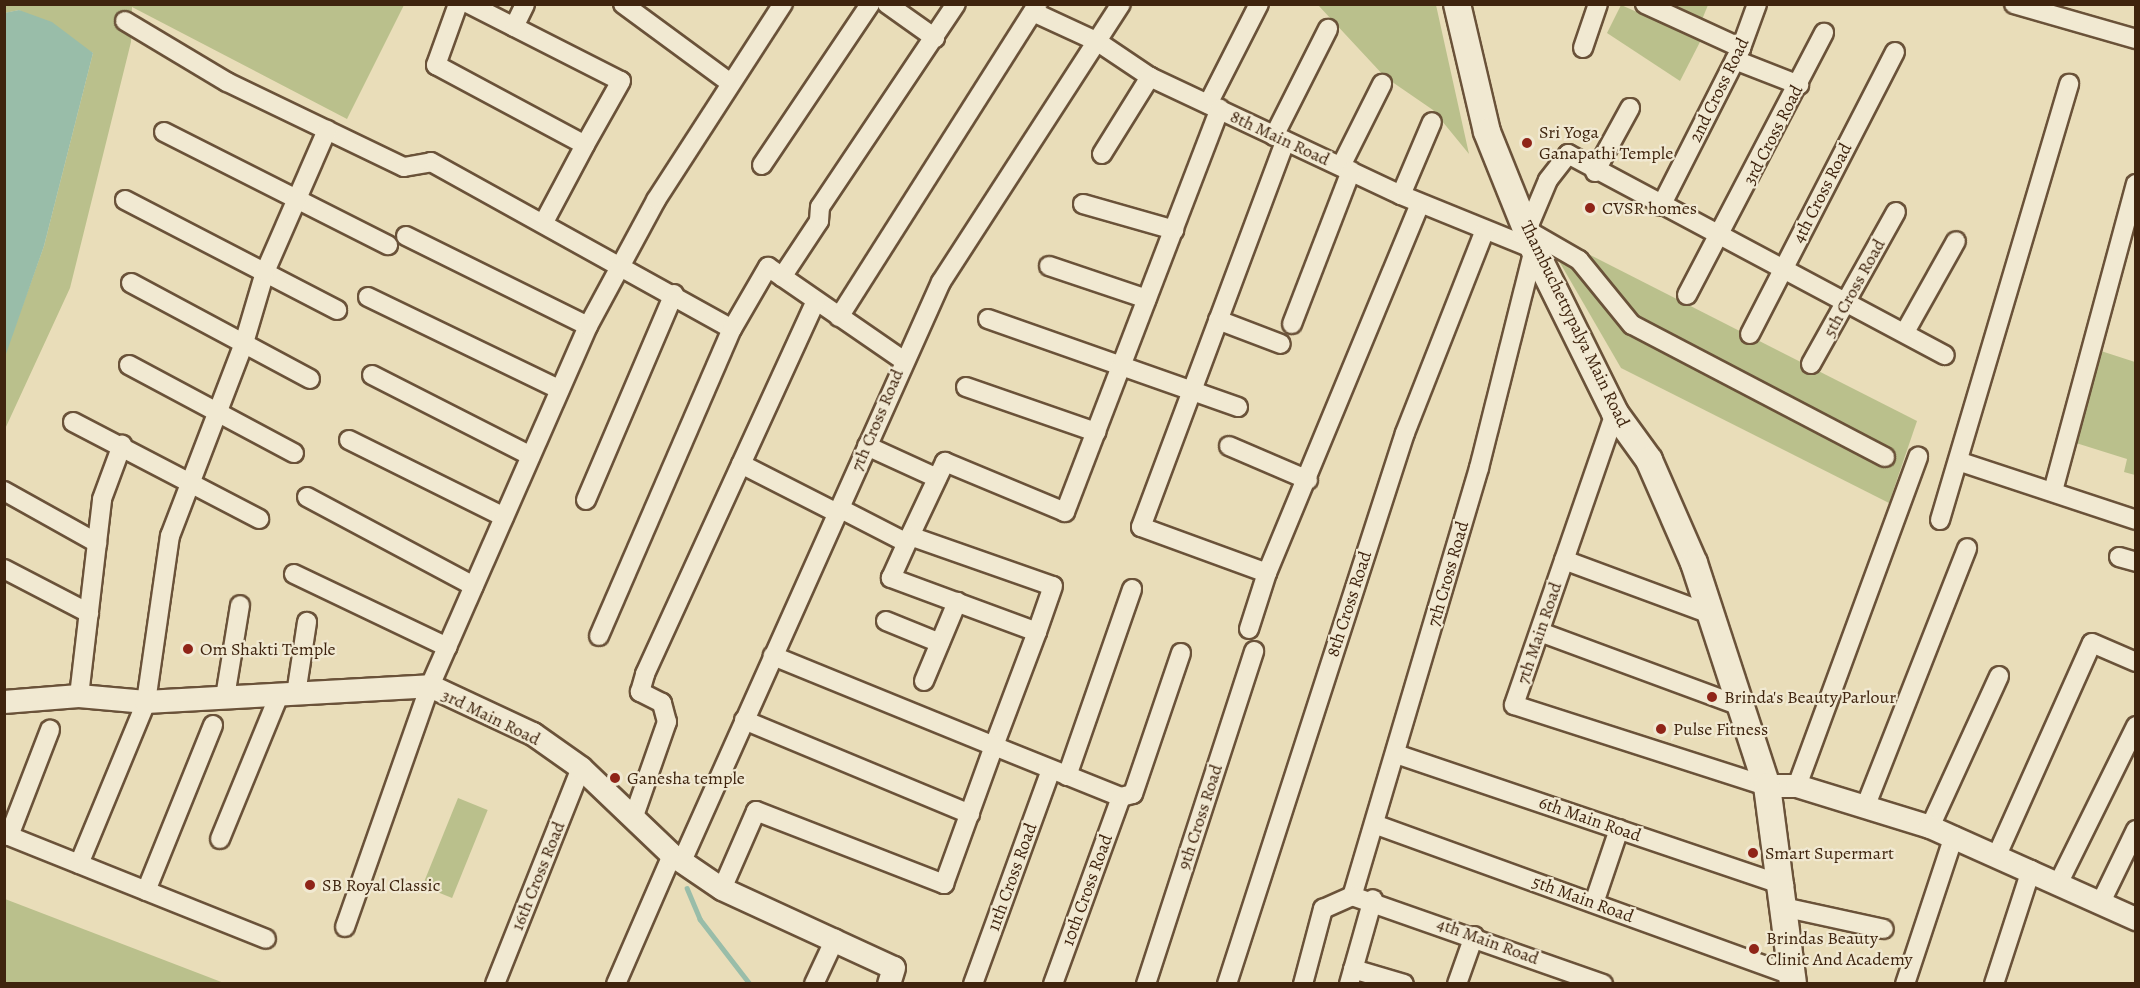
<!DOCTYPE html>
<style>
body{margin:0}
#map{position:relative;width:2140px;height:988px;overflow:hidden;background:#e9ddb9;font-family:Alegreya,serif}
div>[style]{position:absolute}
.green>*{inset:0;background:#bac08c;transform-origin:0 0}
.water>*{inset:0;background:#99bda9}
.stream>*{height:4.5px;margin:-2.25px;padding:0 2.25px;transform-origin:2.25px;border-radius:2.25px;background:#99bda9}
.roads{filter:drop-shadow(2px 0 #6a5239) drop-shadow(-2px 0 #6a5239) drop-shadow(0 2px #6a5239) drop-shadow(0 -2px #6a5239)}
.minor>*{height:18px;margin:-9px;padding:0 9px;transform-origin:9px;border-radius:9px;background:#f1e9d2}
.tertiary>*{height:22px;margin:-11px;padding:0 11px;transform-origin:11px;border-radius:11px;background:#f1e9d2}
.secondary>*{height:26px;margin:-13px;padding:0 13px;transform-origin:13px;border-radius:13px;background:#f1e9d2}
.dots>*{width:16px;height:16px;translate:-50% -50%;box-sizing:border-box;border:3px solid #f1e9d2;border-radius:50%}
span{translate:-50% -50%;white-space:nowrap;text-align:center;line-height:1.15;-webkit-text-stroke:4.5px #f1e9d2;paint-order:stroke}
.street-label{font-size:18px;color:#3f240e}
.poi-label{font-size:18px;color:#3f240e}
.left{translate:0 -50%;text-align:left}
.frame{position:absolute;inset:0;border:6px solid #3f240e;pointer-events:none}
</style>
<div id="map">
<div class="green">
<div style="clip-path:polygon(5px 5px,404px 5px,347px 119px,132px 7px,131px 42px,70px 288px,5px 429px,4px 357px,44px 246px,93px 53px,19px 10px,5px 13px)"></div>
<div style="clip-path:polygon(1318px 5px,1436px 5px,1469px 154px,1433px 110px,1385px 77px)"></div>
<div style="clip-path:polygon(1621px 5px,1701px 40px,1680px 81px,1607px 33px)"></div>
<div style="clip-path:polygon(1661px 5px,1708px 5px,1701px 22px)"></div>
<div style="clip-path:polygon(1541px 230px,1917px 421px,1889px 503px,1621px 368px)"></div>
<div style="clip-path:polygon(2101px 351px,2135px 362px,2135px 475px,2124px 472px,2127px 459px,2076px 443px)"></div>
<div style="left:458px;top:798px;width:32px;height:95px;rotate:22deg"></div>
<div style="clip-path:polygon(4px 899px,5px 899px,224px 983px,5px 983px)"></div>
</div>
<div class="water">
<div style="clip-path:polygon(19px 10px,52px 22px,93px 53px,44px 246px,5px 357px,4px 13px)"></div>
</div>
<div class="stream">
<div style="left:687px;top:888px;width:34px;rotate:67deg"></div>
<div style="left:700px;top:919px;width:82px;rotate:52.4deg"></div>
</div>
<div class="roads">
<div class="minor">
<div style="left:458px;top:4px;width:65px;rotate:109.8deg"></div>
<div style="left:436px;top:65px;width:169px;rotate:28.2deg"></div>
<div style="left:585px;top:145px;width:87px;rotate:118deg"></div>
<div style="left:469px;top:4px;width:170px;rotate:26.9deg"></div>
<div style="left:621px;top:81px;width:73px;rotate:119.4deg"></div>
<div style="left:623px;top:4px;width:132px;rotate:36.3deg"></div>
<div style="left:887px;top:4px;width:59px;rotate:35.3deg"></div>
<div style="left:1645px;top:4px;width:106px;rotate:24.6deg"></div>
<div style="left:2014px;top:4px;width:127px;rotate:16deg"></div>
<div style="left:1033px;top:12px;width:72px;rotate:24.8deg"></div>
<div style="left:1098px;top:42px;width:63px;rotate:33.9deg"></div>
<div style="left:1150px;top:77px;width:277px;rotate:25.2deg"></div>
<div style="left:1401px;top:195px;width:144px;rotate:22.1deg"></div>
<div style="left:1534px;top:249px;width:226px;rotate:104.1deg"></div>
<div style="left:1479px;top:468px;width:446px;rotate:106.5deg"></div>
<div style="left:1352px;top:896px;width:266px;rotate:19.3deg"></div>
<div style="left:125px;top:21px;width:119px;rotate:30.9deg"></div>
<div style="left:227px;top:82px;width:196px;rotate:25.7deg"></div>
<div style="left:404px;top:167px;width:27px;rotate:-10deg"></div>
<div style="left:431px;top:162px;width:344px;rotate:29deg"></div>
<div style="left:514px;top:27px;width:25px;rotate:-64deg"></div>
<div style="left:1583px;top:48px;width:46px;rotate:-71.2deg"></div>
<div style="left:1735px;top:60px;width:69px;rotate:21.3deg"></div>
<div style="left:1208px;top:104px;width:112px;rotate:-63deg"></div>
<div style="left:164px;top:132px;width:251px;rotate:26.8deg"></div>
<div style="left:1274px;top:136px;width:120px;rotate:-63.2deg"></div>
<div style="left:1102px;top:154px;width:91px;rotate:-58.1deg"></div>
<div style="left:762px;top:165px;width:194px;rotate:-56.1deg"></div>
<div style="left:1341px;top:166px;width:92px;rotate:-63.4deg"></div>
<div style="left:1595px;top:172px;width:73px;rotate:-61.3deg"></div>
<div style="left:1401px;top:195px;width:79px;rotate:-67deg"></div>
<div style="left:125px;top:200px;width:239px;rotate:27.4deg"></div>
<div style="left:1083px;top:204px;width:95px;rotate:15.9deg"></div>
<div style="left:1661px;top:206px;width:177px;rotate:-63.1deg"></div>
<div style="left:1741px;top:48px;width:47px;rotate:-70deg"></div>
<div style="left:406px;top:236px;width:203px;rotate:26.3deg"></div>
<div style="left:1049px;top:266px;width:103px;rotate:18.6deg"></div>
<div style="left:782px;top:277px;width:67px;rotate:-56.5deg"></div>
<div style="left:819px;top:221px;width:14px;rotate:-86deg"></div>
<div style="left:820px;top:207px;width:244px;rotate:-56.2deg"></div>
<div style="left:131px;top:283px;width:203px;rotate:28.2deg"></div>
<div style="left:1687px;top:295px;width:296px;rotate:-62.4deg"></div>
<div style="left:368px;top:297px;width:213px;rotate:25.8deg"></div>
<div style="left:839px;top:317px;width:371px;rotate:-57.6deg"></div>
<div style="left:988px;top:319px;width:265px;rotate:19.4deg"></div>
<div style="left:1218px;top:320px;width:67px;rotate:20.9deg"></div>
<div style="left:1292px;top:324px;width:164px;rotate:-68.9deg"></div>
<div style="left:1905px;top:332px;width:104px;rotate:-60.7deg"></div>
<div style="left:1750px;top:334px;width:317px;rotate:-62.8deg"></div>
<div style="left:1811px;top:364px;width:174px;rotate:-60.8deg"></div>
<div style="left:129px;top:365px;width:187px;rotate:28.1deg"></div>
<div style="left:372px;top:375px;width:178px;rotate:27deg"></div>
<div style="left:966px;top:387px;width:138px;rotate:19.1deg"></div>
<div style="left:1615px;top:413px;width:309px;rotate:109.1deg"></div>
<div style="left:1514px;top:705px;width:266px;rotate:17.8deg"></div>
<div style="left:73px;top:422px;width:210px;rotate:27.5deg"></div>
<div style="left:349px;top:440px;width:173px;rotate:26.4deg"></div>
<div style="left:867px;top:446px;width:77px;rotate:24.6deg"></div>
<div style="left:1229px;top:446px;width:86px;rotate:23.3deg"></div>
<div style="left:1885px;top:457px;width:285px;rotate:-152.4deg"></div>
<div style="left:1632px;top:325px;width:84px;rotate:-129.2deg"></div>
<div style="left:1579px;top:260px;width:60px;rotate:-150deg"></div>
<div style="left:1527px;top:230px;width:54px;rotate:-67.2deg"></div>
<div style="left:1548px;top:180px;width:33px;rotate:-52deg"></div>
<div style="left:1568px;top:154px;width:427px;rotate:28.1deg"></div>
<div style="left:1961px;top:462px;width:184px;rotate:18.3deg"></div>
<div style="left:741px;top:464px;width:108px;rotate:27deg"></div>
<div style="left:4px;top:491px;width:107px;rotate:29.2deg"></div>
<div style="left:2053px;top:491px;width:318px;rotate:-74.9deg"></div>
<div style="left:307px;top:497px;width:189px;rotate:28.1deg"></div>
<div style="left:586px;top:500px;width:224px;rotate:-66.9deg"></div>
<div style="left:839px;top:508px;width:76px;rotate:27.2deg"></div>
<div style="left:1940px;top:520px;width:455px;rotate:-73.5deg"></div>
<div style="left:910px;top:536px;width:82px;rotate:-64.7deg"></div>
<div style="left:945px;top:462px;width:130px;rotate:22.6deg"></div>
<div style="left:1065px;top:512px;width:432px;rotate:-69deg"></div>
<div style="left:2119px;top:557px;width:18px;rotate:16deg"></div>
<div style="left:1564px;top:560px;width:156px;rotate:20.3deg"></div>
<div style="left:4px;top:569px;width:96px;rotate:27.4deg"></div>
<div style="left:1267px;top:573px;width:134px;rotate:-159.9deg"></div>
<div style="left:1141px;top:527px;width:412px;rotate:-69.5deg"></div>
<div style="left:294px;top:574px;width:170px;rotate:25.5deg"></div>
<div style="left:886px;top:621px;width:58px;rotate:22.2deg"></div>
<div style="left:1249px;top:629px;width:59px;rotate:-72.2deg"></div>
<div style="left:1267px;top:573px;width:400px;rotate:-67.5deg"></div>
<div style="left:1037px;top:632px;width:156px;rotate:-159.7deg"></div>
<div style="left:891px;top:578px;width:46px;rotate:-65.7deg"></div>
<div style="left:910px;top:536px;width:151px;rotate:19.3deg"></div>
<div style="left:1053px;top:586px;width:49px;rotate:109.2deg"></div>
<div style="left:1037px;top:632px;width:122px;rotate:110.7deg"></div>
<div style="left:994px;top:746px;width:137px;rotate:21.9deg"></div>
<div style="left:1121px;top:797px;width:12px;rotate:-14deg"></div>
<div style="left:1133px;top:794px;width:149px;rotate:-71.2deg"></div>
<div style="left:1540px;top:632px;width:213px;rotate:20.3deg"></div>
<div style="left:599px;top:636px;width:335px;rotate:-66.6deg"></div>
<div style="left:732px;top:329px;width:72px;rotate:-59.9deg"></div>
<div style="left:768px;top:267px;width:164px;rotate:34.6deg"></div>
<div style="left:924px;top:681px;width:86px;rotate:-67.3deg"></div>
<div style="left:296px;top:694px;width:73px;rotate:-81.3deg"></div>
<div style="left:79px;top:696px;width:198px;rotate:-83.3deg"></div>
<div style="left:102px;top:499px;width:58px;rotate:-69.7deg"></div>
<div style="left:225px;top:697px;width:93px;rotate:-80.7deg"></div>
<div style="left:744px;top:720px;width:245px;rotate:22.6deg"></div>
<div style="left:1396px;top:754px;width:410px;rotate:18.7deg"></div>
<div style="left:1067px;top:776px;width:198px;rotate:-70.8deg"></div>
<div style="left:1797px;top:786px;width:351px;rotate:-69.8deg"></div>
<div style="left:1866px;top:805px;width:276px;rotate:-68.5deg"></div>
<div style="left:634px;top:816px;width:100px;rotate:-70.7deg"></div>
<div style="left:667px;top:722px;width:20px;rotate:-105deg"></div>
<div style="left:662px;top:703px;width:25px;rotate:-153deg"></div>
<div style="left:640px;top:692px;width:19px;rotate:-74deg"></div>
<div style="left:645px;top:674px;width:409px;rotate:-65.4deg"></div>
<div style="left:1374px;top:824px;width:444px;rotate:19.9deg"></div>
<div style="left:1930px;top:827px;width:166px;rotate:-65.4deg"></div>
<div style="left:4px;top:834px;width:282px;rotate:21.8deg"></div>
<div style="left:9px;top:836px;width:114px;rotate:-68.9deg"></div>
<div style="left:220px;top:839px;width:156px;rotate:-67.7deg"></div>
<div style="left:1997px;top:855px;width:232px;rotate:-65.9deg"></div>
<div style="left:2092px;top:643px;width:48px;rotate:23.4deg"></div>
<div style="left:682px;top:861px;width:634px;rotate:-65.9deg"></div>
<div style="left:941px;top:282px;width:331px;rotate:-57.1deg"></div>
<div style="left:79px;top:864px;width:175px;rotate:-67.5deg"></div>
<div style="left:146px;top:702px;width:168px;rotate:-81.8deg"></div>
<div style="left:170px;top:536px;width:207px;rotate:-69deg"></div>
<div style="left:244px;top:343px;width:74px;rotate:-73.5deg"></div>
<div style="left:265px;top:272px;width:155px;rotate:-66.4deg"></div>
<div style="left:2059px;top:882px;width:174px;rotate:-63.7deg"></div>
<div style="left:722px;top:889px;width:85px;rotate:-66.4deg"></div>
<div style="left:756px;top:811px;width:202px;rotate:21.2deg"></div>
<div style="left:944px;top:884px;width:147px;rotate:-70.1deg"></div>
<div style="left:994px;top:746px;width:239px;rotate:-157.8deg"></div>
<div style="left:146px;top:891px;width:179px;rotate:-68deg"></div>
<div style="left:2101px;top:902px;width:80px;rotate:-64.1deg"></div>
<div style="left:1594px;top:903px;width:78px;rotate:-71.3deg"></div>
<div style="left:1783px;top:907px;width:103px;rotate:12.3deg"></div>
<div style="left:345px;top:927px;width:256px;rotate:-70.6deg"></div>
<div style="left:430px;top:686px;width:393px;rotate:-66.3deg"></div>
<div style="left:588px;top:326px;width:143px;rotate:-61.6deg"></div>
<div style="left:656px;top:200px;width:234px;rotate:-57.1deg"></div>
<div style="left:1353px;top:969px;width:53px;rotate:16.4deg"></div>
<div style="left:495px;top:984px;width:232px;rotate:-68.3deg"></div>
<div style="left:616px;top:984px;width:141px;rotate:-66.5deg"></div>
<div style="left:814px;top:984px;width:50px;rotate:-65deg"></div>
<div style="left:973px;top:984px;width:228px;rotate:-70deg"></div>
<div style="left:1053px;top:984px;width:199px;rotate:-70deg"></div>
<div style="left:1146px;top:984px;width:350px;rotate:-72deg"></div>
<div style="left:1227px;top:984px;width:579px;rotate:-72.1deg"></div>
<div style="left:1405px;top:433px;width:218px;rotate:-68.5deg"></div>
<div style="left:1303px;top:984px;width:78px;rotate:-75.1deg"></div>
<div style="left:1323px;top:909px;width:32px;rotate:-24deg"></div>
<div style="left:1349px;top:984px;width:88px;rotate:-74.2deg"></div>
<div style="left:1457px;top:984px;width:51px;rotate:-70.5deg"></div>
<div style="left:1905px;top:984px;width:156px;rotate:-71.7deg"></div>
<div style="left:1994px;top:984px;width:120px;rotate:-72deg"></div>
</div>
<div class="tertiary">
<div style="left:4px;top:702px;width:75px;rotate:-4.6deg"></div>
<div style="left:79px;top:696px;width:67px;rotate:5.1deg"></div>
<div style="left:146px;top:702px;width:284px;rotate:-3.2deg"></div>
<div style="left:430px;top:686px;width:114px;rotate:25deg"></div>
<div style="left:533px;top:734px;width:59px;rotate:35.3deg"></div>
<div style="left:581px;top:768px;width:126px;rotate:43.7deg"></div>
<div style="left:672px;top:855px;width:60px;rotate:34.2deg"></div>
<div style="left:722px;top:889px;width:189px;rotate:24.7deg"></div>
<div style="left:894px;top:968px;width:17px;rotate:107deg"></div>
<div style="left:1767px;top:786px;width:30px"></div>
<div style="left:1797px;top:786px;width:139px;rotate:17.1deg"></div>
<div style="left:1930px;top:827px;width:226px;rotate:24.1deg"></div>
</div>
<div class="secondary">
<div style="left:1457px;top:4px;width:131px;rotate:76.8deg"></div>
<div style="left:1487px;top:132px;width:126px;rotate:68.1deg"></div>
<div style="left:1534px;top:249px;width:183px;rotate:63.7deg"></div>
<div style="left:1615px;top:413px;width:58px;rotate:54.1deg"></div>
<div style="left:1649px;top:460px;width:112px;rotate:66.4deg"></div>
<div style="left:1694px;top:563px;width:235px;rotate:71.9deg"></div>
<div style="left:1767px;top:786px;width:200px;rotate:82.5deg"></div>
</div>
</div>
<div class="dots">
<div style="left:1527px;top:143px;background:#8f2418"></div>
<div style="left:1590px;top:208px;background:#8f2418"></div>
<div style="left:188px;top:649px;background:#8f2418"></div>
<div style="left:1712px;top:697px;background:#8f2418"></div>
<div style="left:1661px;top:729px;background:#8f2418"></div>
<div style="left:615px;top:778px;background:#8f2418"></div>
<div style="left:1753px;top:853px;background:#8f2418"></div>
<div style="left:310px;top:885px;background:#8f2418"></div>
<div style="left:1754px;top:949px;background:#8f2418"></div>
</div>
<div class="street-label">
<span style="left:1719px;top:90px;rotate:-64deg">2nd Cross Road</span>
<span style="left:1773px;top:135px;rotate:-63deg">3rd Cross Road</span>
<span style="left:1280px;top:138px;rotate:25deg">8th Main Road</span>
<span style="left:1822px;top:193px;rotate:-63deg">4th Cross Road</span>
<span style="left:1854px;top:288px;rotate:-61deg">5th Cross Road</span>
<span style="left:1575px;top:324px;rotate:64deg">Thambuchettypalya Main Road</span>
<span style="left:877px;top:420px;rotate:-67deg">7th Cross Road</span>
<span style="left:1448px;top:574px;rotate:-74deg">7th Cross Road</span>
<span style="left:1349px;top:604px;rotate:-72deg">8th Cross Road</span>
<span style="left:1539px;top:633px;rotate:-71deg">7th Main Road</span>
<span style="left:491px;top:717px;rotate:26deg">3rd Main Road</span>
<span style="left:1200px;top:817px;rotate:-72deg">9th Cross Road</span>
<span style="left:1590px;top:819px;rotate:19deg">6th Main Road</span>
<span style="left:538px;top:876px;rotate:-68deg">16th Cross Road</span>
<span style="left:1012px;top:877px;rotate:-70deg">11th Cross Road</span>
<span style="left:1087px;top:890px;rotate:-70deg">10th Cross Road</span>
<span style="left:1583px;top:899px;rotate:20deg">5th Main Road</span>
<span style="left:1488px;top:941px;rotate:20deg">4th Main Road</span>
</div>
<div class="poi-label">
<span class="left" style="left:1539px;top:143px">Sri Yoga<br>Ganapathi Temple</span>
<span class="left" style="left:1602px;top:208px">CVSR homes</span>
<span class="left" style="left:200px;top:649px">Om Shakti Temple</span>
<span class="left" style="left:1724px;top:697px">Brinda's Beauty Parlour</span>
<span class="left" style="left:1673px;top:729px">Pulse Fitness</span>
<span class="left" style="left:627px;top:778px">Ganesha temple</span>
<span class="left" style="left:1765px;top:853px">Smart Supermart</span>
<span class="left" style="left:322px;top:885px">SB Royal Classic</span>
<span class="left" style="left:1766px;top:949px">Brindas Beauty<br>Clinic And Academy</span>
</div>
<div class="frame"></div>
</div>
